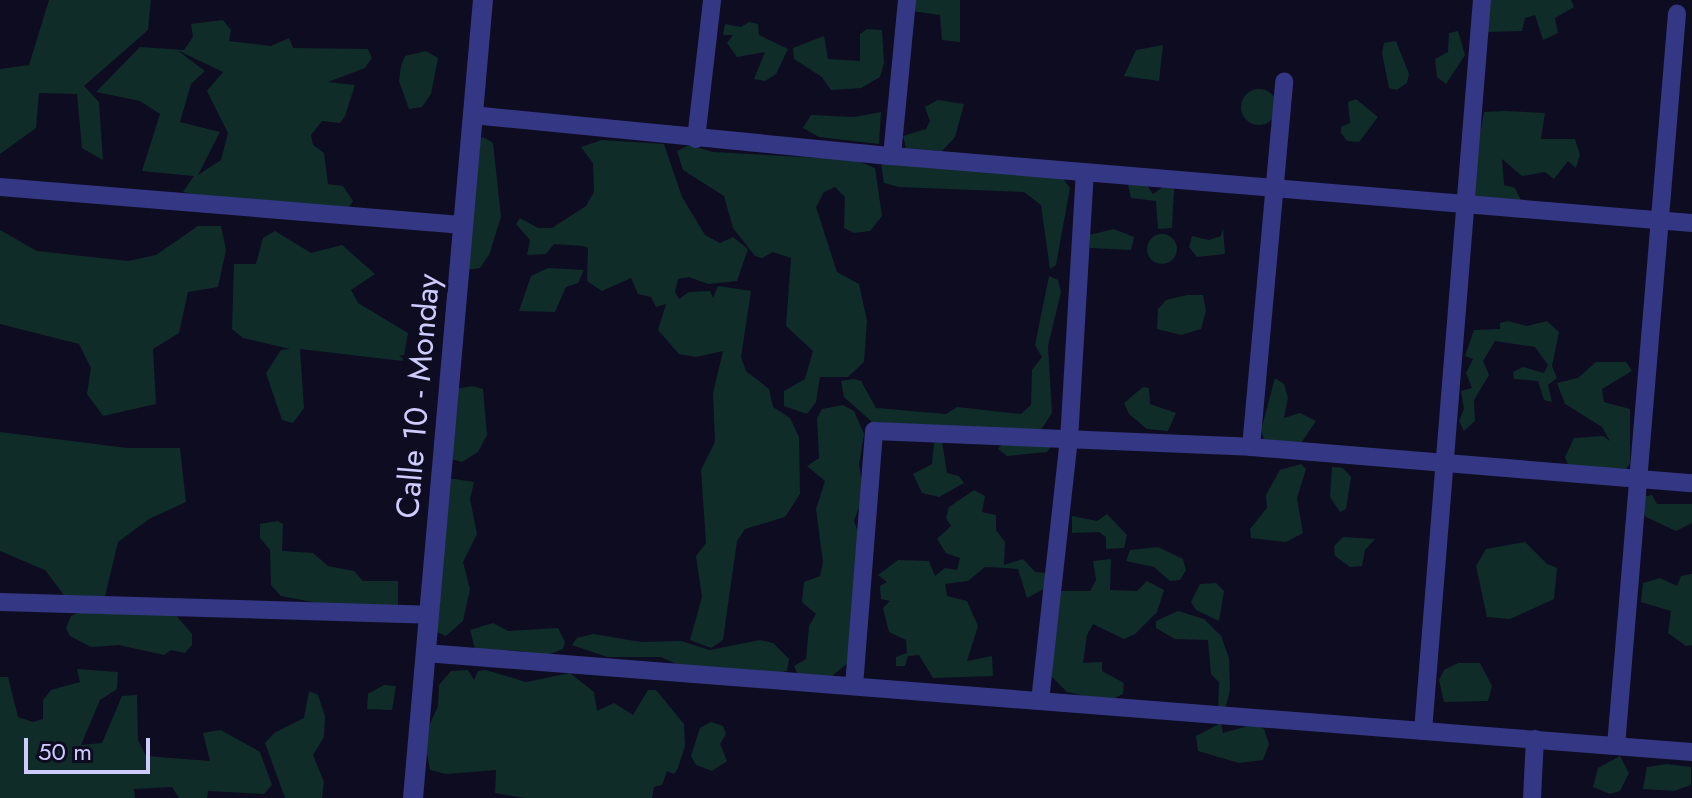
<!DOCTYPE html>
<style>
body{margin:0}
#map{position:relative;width:1692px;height:798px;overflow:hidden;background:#0e0c21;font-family:Jost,sans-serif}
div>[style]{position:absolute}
.green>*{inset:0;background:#0f2c29}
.round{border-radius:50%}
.minor>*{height:18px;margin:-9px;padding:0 9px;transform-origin:9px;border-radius:9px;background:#343783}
.tertiary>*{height:20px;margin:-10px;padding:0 10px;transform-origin:10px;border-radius:10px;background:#343783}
span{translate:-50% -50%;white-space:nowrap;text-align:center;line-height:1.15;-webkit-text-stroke:6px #0e0c21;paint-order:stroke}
.street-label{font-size:32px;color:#ceccff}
.scale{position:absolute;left:24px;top:738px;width:126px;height:36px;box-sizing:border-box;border:4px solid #ceccff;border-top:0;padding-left:10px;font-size:24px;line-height:28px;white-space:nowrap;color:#ceccff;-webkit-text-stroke:6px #0e0c21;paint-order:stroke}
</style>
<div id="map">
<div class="green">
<div style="clip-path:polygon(49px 0,151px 0,148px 30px,84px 86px,99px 102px,103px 160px,82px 148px,77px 94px,39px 93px,36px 128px,0 154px,0 69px,29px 65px)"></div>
<div style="clip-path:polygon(912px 0,960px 0,960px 42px,942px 40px,940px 15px,911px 11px)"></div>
<div style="clip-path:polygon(1484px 0,1571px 0,1574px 7px,1555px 18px,1558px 33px,1543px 40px,1535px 15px,1525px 18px,1522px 31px,1488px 32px)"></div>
<div style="clip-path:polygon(evenodd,223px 20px,231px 30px,229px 41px,271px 46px,289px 38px,293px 48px,368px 49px,372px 58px,365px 68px,328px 82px,355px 85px,345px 116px,340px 123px,322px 121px,311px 135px,313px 145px,324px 153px,328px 184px,343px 186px,353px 201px,349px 207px,210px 197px,183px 192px,194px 176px,142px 171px,160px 114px,140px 101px,96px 92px,140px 47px,184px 50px,193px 37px,191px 24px,223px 20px,177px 50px,223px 72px,207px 91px,228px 133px,221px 160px,198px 175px,220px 132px,180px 122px,191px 84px,205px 71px,177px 50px)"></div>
<div style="clip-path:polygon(749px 22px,758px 24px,759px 35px,788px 49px,776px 74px,765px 81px,754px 79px,765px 52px,737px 57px,727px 43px,733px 35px,723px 35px,725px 24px,741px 27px)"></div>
<div style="clip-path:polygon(867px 29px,882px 30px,884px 63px,880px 77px,861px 88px,831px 90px,822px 77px,794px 59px,793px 48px,824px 36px,828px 59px,860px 61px,860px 34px)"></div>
<div style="clip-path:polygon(1458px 31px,1465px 55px,1446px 84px,1437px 77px,1435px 59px,1448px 52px,1449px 33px)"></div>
<div style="clip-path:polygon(1396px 41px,1409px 74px,1407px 83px,1397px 90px,1389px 88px,1382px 53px,1384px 43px)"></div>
<div style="clip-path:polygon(1163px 45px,1159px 81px,1124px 76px,1136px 50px)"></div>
<div style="clip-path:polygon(426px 51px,438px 58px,431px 94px,422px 107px,409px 109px,399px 81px,401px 66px,405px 56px)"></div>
<div class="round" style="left:1241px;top:89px;width:36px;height:36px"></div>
<div style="clip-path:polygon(1356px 99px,1378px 117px,1359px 142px,1347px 141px,1341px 133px,1341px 127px,1350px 123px,1348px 102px)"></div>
<div style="clip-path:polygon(938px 100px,964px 104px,955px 137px,942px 151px,906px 148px,903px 136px,926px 129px,930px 121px,925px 107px)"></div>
<div style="clip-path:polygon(1504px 111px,1545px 113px,1541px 139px,1575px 139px,1580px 155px,1576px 168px,1568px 161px,1554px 179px,1545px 172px,1522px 176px,1502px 159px,1504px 185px,1515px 188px,1522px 202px,1478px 200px,1469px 192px,1484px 112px)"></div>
<div style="clip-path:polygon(881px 112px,879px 144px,819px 137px,803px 128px,811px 115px,854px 117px)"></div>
<div style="clip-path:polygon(483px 137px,493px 143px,501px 217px,489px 255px,480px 268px,465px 270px,476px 142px)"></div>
<div style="clip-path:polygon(602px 140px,664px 144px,682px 197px,705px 235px,720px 243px,733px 237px,748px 249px,737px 281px,708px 284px,689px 277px,678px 279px,675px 292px,679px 299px,689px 292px,710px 291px,713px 298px,718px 286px,751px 291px,741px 357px,746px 371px,769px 389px,773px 407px,790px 418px,799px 437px,800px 494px,785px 517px,745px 529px,737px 541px,723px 640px,711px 648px,690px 640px,702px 597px,696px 556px,706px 543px,701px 470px,715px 442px,713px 393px,723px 351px,696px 357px,679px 354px,658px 330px,666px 304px,656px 307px,651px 297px,638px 294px,631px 278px,602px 291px,587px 281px,588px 248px,583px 246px,554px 244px,546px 254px,527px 255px,530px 240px,516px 224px,520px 218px,538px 228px,552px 228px,586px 206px,594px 192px,593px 163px,581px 147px)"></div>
<div style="clip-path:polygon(689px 145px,713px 152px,855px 160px,875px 168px,882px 216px,870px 231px,854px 233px,844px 228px,845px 197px,835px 187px,824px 192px,816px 207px,837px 272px,859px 284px,867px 321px,864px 362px,848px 377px,820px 377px,816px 402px,807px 414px,784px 406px,784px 391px,805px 379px,813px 351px,786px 326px,791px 258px,773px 252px,762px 258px,755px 256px,733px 228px,724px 196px,683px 170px,677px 151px)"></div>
<div style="clip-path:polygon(881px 163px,1061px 176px,1070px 188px,1056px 265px,1050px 269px,1041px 205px,1024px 192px,899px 187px,884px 183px)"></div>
<div style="clip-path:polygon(1128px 185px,1147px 185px,1153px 194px,1163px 187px,1174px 189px,1172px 228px,1158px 229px,1156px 201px,1131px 198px)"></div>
<div style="clip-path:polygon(198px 226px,221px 226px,226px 250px,218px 287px,188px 292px,179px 333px,153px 349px,156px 404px,103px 416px,87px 394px,91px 368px,79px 344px,0 324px,0 230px,37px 251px,128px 261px,156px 255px)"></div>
<div style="clip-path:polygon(1223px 228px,1225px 254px,1197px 257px,1189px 247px,1192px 236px,1209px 240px,1221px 236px)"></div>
<div style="clip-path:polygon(1114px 229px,1134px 237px,1131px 250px,1090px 248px,1089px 235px)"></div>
<div style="clip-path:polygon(275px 231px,311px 253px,342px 245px,375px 274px,351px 290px,358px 303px,408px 333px,403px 361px,300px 349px,304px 408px,293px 423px,282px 420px,266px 373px,281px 350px,290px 349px,243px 338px,232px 329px,234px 264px,256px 264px,263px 238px)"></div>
<div class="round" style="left:1147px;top:234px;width:30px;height:30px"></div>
<div style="clip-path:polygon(548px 268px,584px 270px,578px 283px,566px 287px,555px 312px,519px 311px,531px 276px)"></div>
<div style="clip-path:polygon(1049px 276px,1058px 280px,1061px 292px,1048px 346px,1052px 413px,1039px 433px,1053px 444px,1047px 452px,1007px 456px,998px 449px,1003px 443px,916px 425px,872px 422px,844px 397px,841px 381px,854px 379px,861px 381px,876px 408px,946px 414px,957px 407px,1021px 414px,1031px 405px,1032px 370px,1042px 357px,1035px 345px)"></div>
<div style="clip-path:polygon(1187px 295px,1203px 295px,1206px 311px,1201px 329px,1181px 335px,1157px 329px,1158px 309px,1166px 300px)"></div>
<div style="clip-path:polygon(1508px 321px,1527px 326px,1547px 321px,1559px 332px,1552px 366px,1557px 378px,1548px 385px,1552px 402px,1544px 400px,1538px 381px,1514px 379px,1513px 372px,1523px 367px,1544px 373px,1548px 365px,1535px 347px,1495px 341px,1483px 361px,1489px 375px,1474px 400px,1475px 421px,1464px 431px,1459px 421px,1464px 409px,1461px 391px,1472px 388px,1466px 373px,1473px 359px,1465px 356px,1474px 330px,1500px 329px,1500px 323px)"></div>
<div style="clip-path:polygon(1596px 362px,1626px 362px,1632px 371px,1602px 389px,1604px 402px,1630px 409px,1630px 463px,1624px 472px,1568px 465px,1565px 457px,1574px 438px,1603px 436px,1610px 441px,1602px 427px,1565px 404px,1557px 383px,1578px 378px)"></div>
<div style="clip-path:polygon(1275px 378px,1284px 384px,1288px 398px,1284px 418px,1300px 413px,1316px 421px,1299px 446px,1264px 440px,1261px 430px)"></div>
<div style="clip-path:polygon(473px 386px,483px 389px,487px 435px,478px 452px,462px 462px,447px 458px,450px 390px)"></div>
<div style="clip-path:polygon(1143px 387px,1149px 388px,1150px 404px,1176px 413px,1168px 431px,1147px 429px,1129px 414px,1124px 403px)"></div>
<div style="clip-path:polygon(843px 405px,854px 411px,864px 434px,859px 465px,864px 493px,854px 521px,859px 535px,849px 662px,832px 676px,799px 677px,794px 666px,806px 659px,809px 626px,816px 614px,802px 602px,804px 582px,820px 576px,823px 562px,816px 509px,825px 481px,807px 466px,819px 458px,817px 418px,822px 409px)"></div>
<div style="clip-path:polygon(0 432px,127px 448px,180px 448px,186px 502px,149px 519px,118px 542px,105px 596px,67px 599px,45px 570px,0 551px)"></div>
<div style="clip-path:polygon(942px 441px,947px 473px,959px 476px,964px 483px,939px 497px,922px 493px,913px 474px,932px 464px,934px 443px)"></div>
<div style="clip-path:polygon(1301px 464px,1306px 469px,1297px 498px,1303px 533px,1286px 542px,1251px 538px,1250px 529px,1267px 508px,1266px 495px,1280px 470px)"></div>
<div style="clip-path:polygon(1332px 467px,1343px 468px,1351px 477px,1346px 509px,1340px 512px,1330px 497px)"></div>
<div style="clip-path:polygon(448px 478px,474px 482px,470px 499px,477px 534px,463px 562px,470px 589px,463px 621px,446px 636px,437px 632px)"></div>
<div style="clip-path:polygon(974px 490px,985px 496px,982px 512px,996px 515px,996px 530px,1005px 542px,1004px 565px,1023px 559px,1035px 572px,1046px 573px,1044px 589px,1027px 598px,1018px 569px,1006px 568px,985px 567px,968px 581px,945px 584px,947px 596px,967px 601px,978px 626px,967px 661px,992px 656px,993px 676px,933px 678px,919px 655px,908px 656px,905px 666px,896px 666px,896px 657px,907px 653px,906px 640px,889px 632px,883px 608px,890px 601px,881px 599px,880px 586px,887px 582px,878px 575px,898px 560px,929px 561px,935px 576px,945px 568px,957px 570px,960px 558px,946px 553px,937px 539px,951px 526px,946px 518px,949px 507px)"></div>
<div style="clip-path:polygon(1652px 495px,1657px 504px,1692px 504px,1692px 523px,1676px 531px,1646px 517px,1639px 508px,1641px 497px)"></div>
<div style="clip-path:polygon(1107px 514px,1127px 535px,1124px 548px,1106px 549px,1106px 537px,1099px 532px,1072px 533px,1072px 516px,1097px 521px)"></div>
<div style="clip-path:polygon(278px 521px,283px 524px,282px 551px,313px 553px,328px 566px,354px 571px,363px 581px,398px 581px,398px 605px,333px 606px,281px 596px,271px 585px,270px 550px,260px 538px,260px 524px)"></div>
<div style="clip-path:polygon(1343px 537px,1375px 539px,1365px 550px,1362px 566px,1350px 567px,1335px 556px,1334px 546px)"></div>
<div style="clip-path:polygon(1525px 542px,1547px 564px,1557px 568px,1554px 599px,1510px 619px,1487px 617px,1476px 566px,1486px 549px)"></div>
<div style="clip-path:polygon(1158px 547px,1183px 559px,1186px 570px,1180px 580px,1170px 581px,1154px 567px,1126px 561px,1130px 550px)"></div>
<div style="clip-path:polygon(1111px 559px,1110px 590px,1137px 591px,1147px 581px,1164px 590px,1157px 612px,1135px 634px,1124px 639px,1093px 624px,1087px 635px,1083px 663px,1102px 662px,1102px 671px,1124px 683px,1123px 694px,1108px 701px,1067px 692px,1046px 671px,1058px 591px,1090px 591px,1096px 580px,1093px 561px)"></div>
<div style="clip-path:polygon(1692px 574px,1692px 645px,1686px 646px,1668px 633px,1671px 611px,1641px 602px,1643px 583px,1660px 578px,1677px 586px,1681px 576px)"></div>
<div style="clip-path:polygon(1216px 583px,1224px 591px,1219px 621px,1196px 610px,1191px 602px,1200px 584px)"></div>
<div style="clip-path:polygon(82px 611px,173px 612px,192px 634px,192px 645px,185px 653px,171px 650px,164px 655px,119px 645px,91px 647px,70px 636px,66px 628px,71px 616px)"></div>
<div style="clip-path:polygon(1178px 611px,1204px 619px,1221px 636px,1229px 658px,1230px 690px,1224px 713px,1218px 714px,1219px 682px,1211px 674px,1208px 640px,1175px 639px,1156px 628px,1156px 621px)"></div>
<div style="clip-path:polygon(493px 623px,508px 631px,558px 628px,565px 642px,563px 649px,540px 658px,522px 651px,475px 649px,470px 630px)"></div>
<div style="clip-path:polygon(593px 634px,641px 642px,681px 641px,710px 650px,760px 640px,773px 643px,789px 659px,787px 671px,771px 674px,692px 671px,661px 657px,607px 657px,572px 645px,577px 638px)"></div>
<div style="clip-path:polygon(1458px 663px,1480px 663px,1492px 686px,1488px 701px,1444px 702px,1439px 680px,1444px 670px)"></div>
<div style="clip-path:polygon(77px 669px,118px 672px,117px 689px,100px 700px,81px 745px,102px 743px,122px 696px,137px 695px,138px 740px,146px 756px,210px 761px,203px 733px,221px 730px,260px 752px,272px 785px,264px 794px,208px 791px,207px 798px,179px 798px,172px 787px,134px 789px,135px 798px,0 798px,0 677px,8px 677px,18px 717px,33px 722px,43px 719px,43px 700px,51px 690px,80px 682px)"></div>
<div style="clip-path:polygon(468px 670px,474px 680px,478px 671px,486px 670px,526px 682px,570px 673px,594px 692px,597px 711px,614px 703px,633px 715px,648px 690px,656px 690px,684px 724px,685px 746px,678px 768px,674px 774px,667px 771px,662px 785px,654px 787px,652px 798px,525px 798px,495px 793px,496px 770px,446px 774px,430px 770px,424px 737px,438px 706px,439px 685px,451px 671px)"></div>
<div style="clip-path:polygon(384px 685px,396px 686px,392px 710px,367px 709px,368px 694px)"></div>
<div style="clip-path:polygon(309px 691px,318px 695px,325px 716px,324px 737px,313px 755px,324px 782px,322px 798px,285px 798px,265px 743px,274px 733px,304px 718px)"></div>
<div style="clip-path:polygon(711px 722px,723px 726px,726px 734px,720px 744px,727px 761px,712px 771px,696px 765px,691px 756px,700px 728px)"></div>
<div style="clip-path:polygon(1221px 723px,1223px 733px,1255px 724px,1264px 729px,1269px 744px,1263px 760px,1239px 763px,1198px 751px,1196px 736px)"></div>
<div style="clip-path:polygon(1620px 756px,1629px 773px,1620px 791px,1610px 794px,1593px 787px,1598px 768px)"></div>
<div style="clip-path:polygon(1667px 764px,1691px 767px,1691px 785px,1674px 791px,1643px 789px,1647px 767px)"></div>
</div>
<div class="minor">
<div style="left:472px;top:115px;width:422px;rotate:5.6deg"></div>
<div style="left:892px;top:156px;width:803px;rotate:4.79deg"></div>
<div style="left:696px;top:139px;width:140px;rotate:-83.4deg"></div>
<div style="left:892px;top:156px;width:157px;rotate:-84.5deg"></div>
<div style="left:0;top:187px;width:465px;rotate:4.7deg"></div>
<div style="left:1251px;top:447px;width:367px;rotate:-84.8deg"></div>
<div style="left:0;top:602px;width:429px;rotate:1.7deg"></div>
<div style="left:425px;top:653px;width:1271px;rotate:4.47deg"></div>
<div style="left:854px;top:686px;width:256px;rotate:-85.5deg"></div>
<div style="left:874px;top:431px;width:377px;rotate:2.4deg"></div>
<div style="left:1251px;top:447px;width:442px;rotate:4.7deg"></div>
<div style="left:1040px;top:701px;width:263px;rotate:-83.7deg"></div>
<div style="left:1069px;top:440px;width:268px;rotate:-86.6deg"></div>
<div style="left:1423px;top:731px;width:733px;rotate:-85.39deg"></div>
<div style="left:1616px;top:746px;width:735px;rotate:-85.24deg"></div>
<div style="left:1532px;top:798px;width:59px;rotate:-87.1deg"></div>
</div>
<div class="tertiary">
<div style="left:413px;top:798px;width:801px;rotate:-84.99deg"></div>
</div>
<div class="street-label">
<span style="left:418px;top:396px;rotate:-85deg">Calle 10 - Monday</span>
</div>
<div class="scale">50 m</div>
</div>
